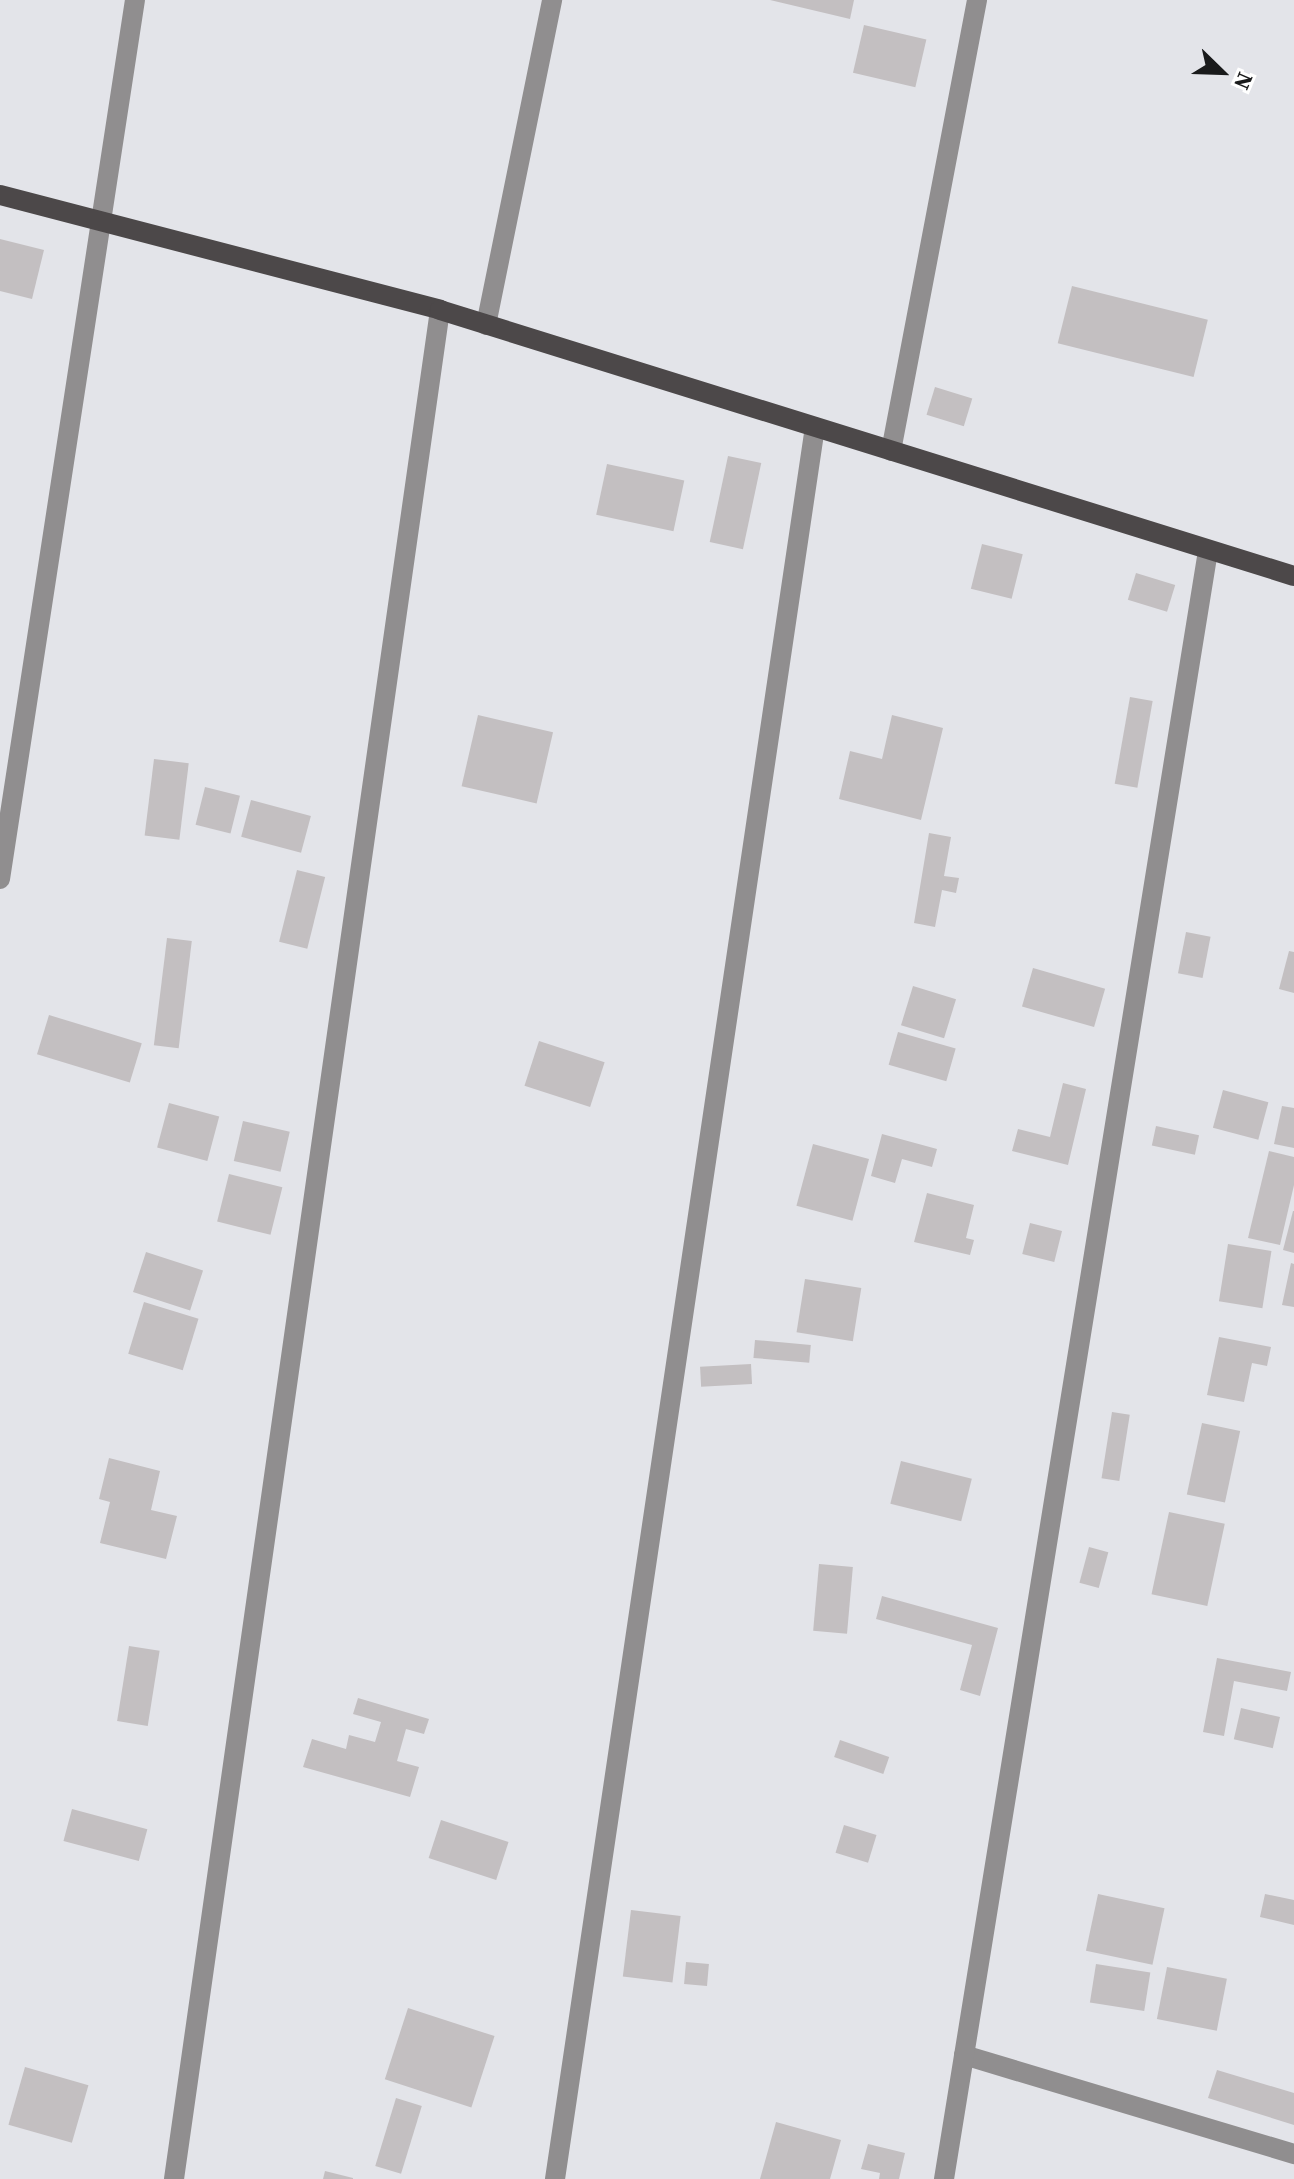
<!DOCTYPE html>
<style>
body{margin:0}
#map{position:relative;width:1294px;height:2179px;overflow:hidden;background:#e3e4e9;font-family:"Source Serif 4",serif}
div>[style]{position:absolute}
.building>*{inset:0;background:#c3bfc1;transform-origin:0 0}
.minor>*{height:20px;margin:-10px;padding:0 10px;transform-origin:10px;border-radius:10px;background:#908e8f}
.major>*{height:20px;margin:-10px;padding:0 10px;transform-origin:10px;border-radius:10px;background:#4c4849}
span{translate:-50% -50%;white-space:nowrap;text-align:center;line-height:1.15;-webkit-text-stroke:7px #fff;paint-order:stroke}
.north{position:absolute;left:1182px;top:32px;width:80px;height:80px;-webkit-text-stroke:6px #fff;paint-order:stroke;rotate:113deg;font-size:22px;font-weight:700;line-height:32px;text-align:center;color:#191a1b}
.north::after{content:'';display:block;margin:auto;width:28px;height:36px;background:#191a1b;clip-path:polygon(50% 0,100% 100%,50% 72%,0 100%)}
</style>
<div id="map">
<div class="building">
<div style="clip-path:polygon(770px 0,854px 0,850px 19px)"></div>
<div style="left:864px;top:25px;width:64px;height:49px;rotate:13deg"></div>
<div style="clip-path:polygon(0 239px,44px 250px,32px 299px,0 291px)"></div>
<div style="left:1072px;top:286px;width:140px;height:59px;rotate:14deg"></div>
<div style="left:935px;top:387px;width:39px;height:29px;rotate:17deg"></div>
<div style="left:728px;top:456px;width:34px;height:88px;rotate:12deg"></div>
<div style="left:607px;top:464px;width:79px;height:52px;rotate:12deg"></div>
<div style="left:982px;top:544px;width:42px;height:46px;rotate:14deg"></div>
<div style="left:1136px;top:573px;width:41px;height:28px;rotate:17deg"></div>
<div style="left:1130px;top:697px;width:23px;height:88px;rotate:10deg"></div>
<div style="left:478px;top:715px;width:77px;height:73px;rotate:13deg"></div>
<div style="clip-path:polygon(892px 715px,943px 728px,921px 820px,839px 799px,850px 751px,882px 759px)"></div>
<div style="left:154px;top:759px;width:35px;height:77px;rotate:7deg"></div>
<div style="left:205px;top:787px;width:36px;height:39px;rotate:14deg"></div>
<div style="left:251px;top:800px;width:62px;height:38px;rotate:15deg"></div>
<div style="clip-path:polygon(929px 833px,951px 837px,944px 876px,959px 878px,956px 893px,942px 890px,935px 927px,914px 923px)"></div>
<div style="left:297px;top:870px;width:29px;height:74px;rotate:14deg"></div>
<div style="left:1186px;top:932px;width:25px;height:42px;rotate:11deg"></div>
<div style="left:167px;top:938px;width:25px;height:108px;rotate:7deg"></div>
<div style="clip-path:polygon(1289px 951px,1294px 952px,1294px 993px,1279px 989px)"></div>
<div style="left:1033px;top:968px;width:75px;height:40px;rotate:16deg"></div>
<div style="left:913px;top:986px;width:45px;height:41px;rotate:17deg"></div>
<div style="left:49px;top:1015px;width:97px;height:41px;rotate:17deg"></div>
<div style="left:898px;top:1032px;width:60px;height:34px;rotate:16deg"></div>
<div style="left:539px;top:1041px;width:69px;height:47px;rotate:18deg"></div>
<div style="clip-path:polygon(1063px 1083px,1086px 1089px,1068px 1165px,1012px 1151px,1018px 1129px,1050px 1137px)"></div>
<div style="left:1223px;top:1090px;width:47px;height:39px;rotate:15deg"></div>
<div style="left:169px;top:1103px;width:52px;height:46px;rotate:15deg"></div>
<div style="clip-path:polygon(1282px 1106px,1294px 1108px,1294px 1148px,1274px 1144px)"></div>
<div style="left:243px;top:1121px;width:48px;height:41px;rotate:13deg"></div>
<div style="left:1156px;top:1126px;width:44px;height:20px;rotate:12deg"></div>
<div style="clip-path:polygon(882px 1134px,937px 1149px,932px 1167px,902px 1159px,895px 1183px,871px 1176px)"></div>
<div style="left:813px;top:1144px;width:58px;height:64px;rotate:15deg"></div>
<div style="clip-path:polygon(1269px 1151px,1294px 1157px,1294px 1185px,1280px 1245px,1248px 1238px)"></div>
<div style="left:229px;top:1174px;width:55px;height:49px;rotate:14deg"></div>
<div style="clip-path:polygon(927px 1193px,974px 1205px,966px 1238px,974px 1240px,970px 1255px,914px 1242px)"></div>
<div style="clip-path:polygon(1293px 1211px,1294px 1211px,1294px 1253px,1283px 1250px)"></div>
<div style="left:1030px;top:1223px;width:33px;height:32px;rotate:14deg"></div>
<div style="left:1228px;top:1244px;width:44px;height:58px;rotate:9deg"></div>
<div style="left:146px;top:1252px;width:60px;height:42px;rotate:18deg"></div>
<div style="clip-path:polygon(1291px 1263px,1294px 1264px,1294px 1307px,1282px 1305px)"></div>
<div style="left:805px;top:1279px;width:57px;height:54px;rotate:9deg"></div>
<div style="left:144px;top:1302px;width:57px;height:54px;rotate:17deg"></div>
<div style="clip-path:polygon(1219px 1337px,1271px 1347px,1267px 1366px,1252px 1363px,1244px 1402px,1207px 1395px)"></div>
<div style="left:755px;top:1340px;width:56px;height:18px;rotate:5deg"></div>
<div style="left:751px;top:1364px;width:20px;height:51px;rotate:87deg"></div>
<div style="left:1112px;top:1412px;width:18px;height:67px;rotate:9deg"></div>
<div style="left:1202px;top:1423px;width:39px;height:73px;rotate:12deg"></div>
<div style="clip-path:polygon(109px 1458px,160px 1471px,151px 1510px,177px 1516px,166px 1559px,100px 1543px,110px 1502px,99px 1499px)"></div>
<div style="left:901px;top:1461px;width:73px;height:44px;rotate:14deg"></div>
<div style="left:1169px;top:1512px;width:57px;height:84px;rotate:12deg"></div>
<div style="left:1089px;top:1547px;width:20px;height:37px;rotate:15deg"></div>
<div style="left:819px;top:1564px;width:34px;height:67px;rotate:5deg"></div>
<div style="clip-path:polygon(882px 1596px,998px 1628px,980px 1696px,960px 1690px,972px 1645px,876px 1619px)"></div>
<div style="left:129px;top:1646px;width:31px;height:76px;rotate:9deg"></div>
<div style="clip-path:polygon(1217px 1658px,1291px 1672px,1287px 1691px,1234px 1681px,1224px 1736px,1203px 1732px)"></div>
<div style="clip-path:polygon(358px 1698px,429px 1719px,424px 1734px,406px 1729px,397px 1761px,419px 1767px,410px 1797px,303px 1767px,312px 1739px,346px 1749px,349px 1735px,375px 1742px,381px 1722px,353px 1714px)"></div>
<div style="left:1241px;top:1708px;width:40px;height:32px;rotate:13deg"></div>
<div style="left:840px;top:1740px;width:52px;height:18px;rotate:19deg"></div>
<div style="left:72px;top:1809px;width:78px;height:33px;rotate:15deg"></div>
<div style="left:441px;top:1820px;width:71px;height:40px;rotate:18deg"></div>
<div style="left:844px;top:1825px;width:34px;height:29px;rotate:17deg"></div>
<div style="left:1098px;top:1894px;width:68px;height:58px;rotate:12deg"></div>
<div style="clip-path:polygon(1265px 1894px,1294px 1900px,1294px 1925px,1260px 1917px)"></div>
<div style="left:631px;top:1910px;width:50px;height:67px;rotate:7deg"></div>
<div style="left:686px;top:1962px;width:23px;height:22px;rotate:5deg"></div>
<div style="left:1096px;top:1964px;width:55px;height:39px;rotate:9deg"></div>
<div style="left:1167px;top:1967px;width:61px;height:53px;rotate:11deg"></div>
<div style="left:408px;top:2008px;width:91px;height:75px;rotate:18deg"></div>
<div style="left:25px;top:2067px;width:66px;height:60px;rotate:16deg"></div>
<div style="clip-path:polygon(1217px 2070px,1294px 2093px,1294px 2125px,1208px 2098px)"></div>
<div style="left:396px;top:2098px;width:27px;height:71px;rotate:17deg"></div>
<div style="clip-path:polygon(776px 2122px,841px 2140px,830px 2179px,760px 2179px)"></div>
<div style="clip-path:polygon(868px 2144px,905px 2153px,899px 2179px,879px 2179px,880px 2173px,861px 2169px)"></div>
<div style="clip-path:polygon(325px 2171px,353px 2178px,353px 2179px,323px 2179px)"></div>
</div>
<div class="minor">
<div style="left:486px;top:325px;width:332px;rotate:-78.5deg"></div>
<div style="left:891px;top:451px;width:459px;rotate:-79.2deg"></div>
<div style="left:0;top:879px;width:889px;rotate:-81.27deg"></div>
<div style="left:964px;top:2055px;width:345px;rotate:16.7deg"></div>
<div style="left:174px;top:2179px;width:1888px;rotate:-81.9deg"></div>
<div style="left:555px;top:2179px;width:1771px;rotate:-81.56deg"></div>
<div style="left:944px;top:2179px;width:1650px;rotate:-80.79deg"></div>
</div>
<div class="major">
<div style="left:0;top:195px;width:455px;rotate:14.6deg"></div>
<div style="left:440px;top:310px;width:894px;rotate:17.3deg"></div>
</div>
<div class="north">N</div>
</div>
